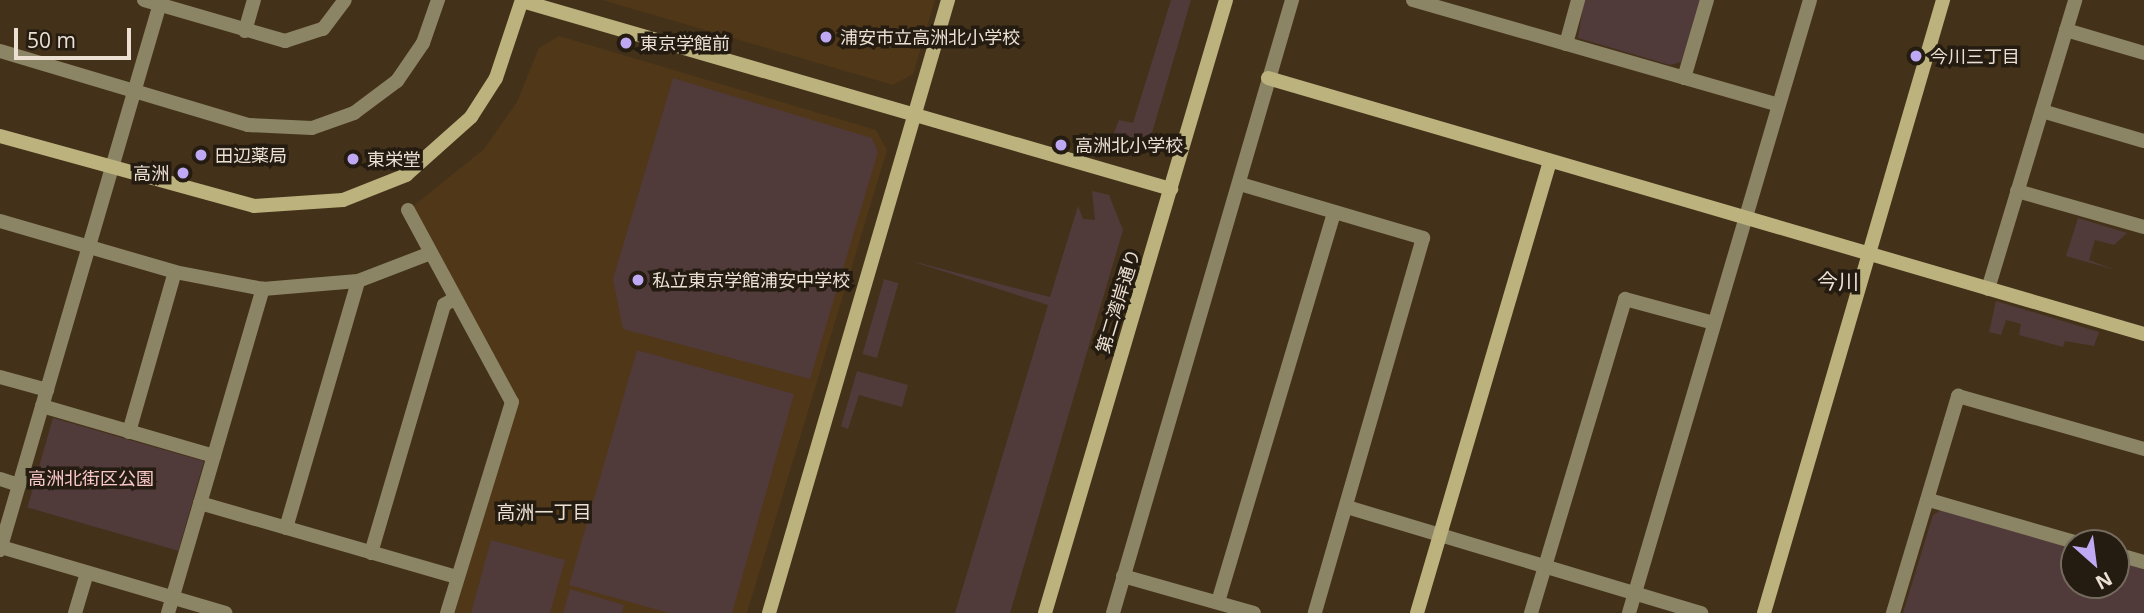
<!DOCTYPE html>
<meta charset="utf-8">
<style>
body{margin:0}
#map{position:relative;width:2144px;height:613px;overflow:hidden;background:#443119;font-family:"Open Sans","Noto Sans JP",sans-serif}
div>[style]{position:absolute}
.built>*{inset:0;background:#4f3718}
.green>*{inset:0;background:#513a3a;transform-origin:0 0}
.street>*{height:14px;margin:-7px;padding:0 7px;transform-origin:7px;border-radius:7px;background:#8b8565}
.secondary>*{height:14px;margin:-7px;padding:0 7px;transform-origin:7px;border-radius:7px;background:#bcb27e}
.dots>*{width:19px;height:19px;translate:-50% -50%;box-sizing:border-box;border:4px solid #241b11;border-radius:50%}
span{translate:-50% -50%;white-space:nowrap;text-align:center;line-height:1.15;-webkit-text-stroke:7px #241b11;paint-order:stroke}
.poi-label{font-size:18px;color:#ece0d2}
.left{translate:0 -50%;text-align:left}
.right{translate:-100% -50%;text-align:right}
.street-label{font-size:18px;color:#ece0d2}
.park-label{font-size:18px;color:#fbc8c8}
.neighbourhood-label{font-size:19px;color:#ece0d2}
.quarter-label{font-size:21px;color:#ece0d2}
.north{position:absolute;left:2060px;top:529px;width:70px;height:70px;box-sizing:border-box;background:#241b11;border:2px solid #746a5e;border-radius:50%;rotate:152deg;font-size:19px;font-weight:700;line-height:28px;text-align:center;color:#ece0d2}
.north::after{content:'';display:block;margin:auto;width:24px;height:32px;background:#bfa9f4;clip-path:polygon(50% 0,100% 100%,50% 72%,0 100%)}
.scale{position:absolute;left:14px;top:28px;width:117px;height:32px;box-sizing:border-box;border:4px solid #ece0d2;border-top:0;padding-left:9px;font-size:21px;line-height:24px;white-space:nowrap;color:#ece0d2;-webkit-text-stroke:5px #241b11;paint-order:stroke}
</style>
<div id="map">
<div class="built">
<div style="clip-path:polygon(602px 0,935px 0,913px 74px,893px 85px)"></div>
<div style="clip-path:polygon(559px 36px,876px 130px,887px 150px,747px 613px,455px 613px,518px 399px,412px 207px,484px 149px,517px 102px,539px 48px)"></div>
</div>
<div class="green">
<div style="clip-path:polygon(1171px 0,1191px 0,1152px 133px,1122px 151px,1109px 146px,1119px 120px,1133px 123px)"></div>
<div style="clip-path:polygon(1584px 0,1700px 0,1681px 62px,1670px 65px,1578px 38px)"></div>
<div style="clip-path:polygon(673px 78px,872px 138px,878px 152px,810px 379px,623px 329px,613px 279px)"></div>
<div style="clip-path:polygon(1092px 191px,1109px 195px,1123px 230px,1010px 613px,955px 613px,1048px 305px,908px 260px,1050px 297px,1078px 206px,1083px 219px,1095px 220px)"></div>
<div style="clip-path:polygon(2078px 218px,2127px 233px,2114px 245px,2095px 240px,2089px 260px,2115px 270px,2066px 256px)"></div>
<div style="left:884px;top:279px;width:15px;height:78px;rotate:16deg"></div>
<div style="clip-path:polygon(1996px 301px,2099px 332px,2094px 346px,2065px 341px,2063px 347px,2019px 335px,2021px 324px,2006px 320px,2001px 335px,1989px 332px)"></div>
<div style="clip-path:polygon(637px 350px,794px 394px,732px 613px,669px 613px,569px 585px)"></div>
<div style="clip-path:polygon(857px 371px,908px 385px,902px 407px,859px 395px,848px 429px,841px 426px)"></div>
<div style="left:53px;top:418px;width:157px;height:93px;rotate:16deg"></div>
<div style="clip-path:polygon(1941px 510px,2074px 549px,2074px 585px,2116px 585px,2116px 561px,2144px 569px,2144px 613px,1903px 613px,1933px 515px)"></div>
<div style="clip-path:polygon(491px 540px,565px 560px,550px 613px,471px 613px)"></div>
<div style="clip-path:polygon(570px 589px,624px 605px,622px 613px,563px 613px)"></div>
</div>
<div class="street">
<div style="left:144px;top:0;width:147px;rotate:16.2deg"></div>
<div style="left:285px;top:41px;width:40px;rotate:-18deg"></div>
<div style="left:323px;top:29px;width:36px;rotate:-53deg"></div>
<div style="left:1413px;top:0;width:380px;rotate:16deg"></div>
<div style="left:2066px;top:30px;width:81px;rotate:16.4deg"></div>
<div style="left:245px;top:31px;width:32px;rotate:-74deg"></div>
<div style="left:1566px;top:44px;width:46px;rotate:-74.7deg"></div>
<div style="left:0;top:51px;width:259px;rotate:16.6deg"></div>
<div style="left:248px;top:125px;width:64px;rotate:2.7deg"></div>
<div style="left:312px;top:128px;width:45px;rotate:-19.7deg"></div>
<div style="left:354px;top:113px;width:54px;rotate:-36.7deg"></div>
<div style="left:397px;top:81px;width:46px;rotate:-55.6deg"></div>
<div style="left:423px;top:43px;width:46px;rotate:-70.8deg"></div>
<div style="left:1684px;top:78px;width:81px;rotate:-73.6deg"></div>
<div style="left:2042px;top:111px;width:106px;rotate:16.4deg"></div>
<div style="left:1240px;top:184px;width:191px;rotate:16.4deg"></div>
<div style="left:1423px;top:238px;width:390px;rotate:106.1deg"></div>
<div style="left:2017px;top:191px;width:132px;rotate:15.8deg"></div>
<div style="left:408px;top:210px;width:218px;rotate:61.6deg"></div>
<div style="left:512px;top:402px;width:221px;rotate:107.1deg"></div>
<div style="left:0;top:221px;width:182px;rotate:16.2deg"></div>
<div style="left:175px;top:272px;width:90px;rotate:10.9deg"></div>
<div style="left:263px;top:289px;width:95px;rotate:-4.8deg"></div>
<div style="left:358px;top:281px;width:78px;rotate:-21deg"></div>
<div style="left:1988px;top:289px;width:302px;rotate:-73.2deg"></div>
<div style="left:0;top:377px;width:49px;rotate:15.5deg"></div>
<div style="left:42px;top:406px;width:179px;rotate:16.2deg"></div>
<div style="left:129px;top:432px;width:166px;rotate:-74deg"></div>
<div style="left:0;top:479px;width:20px;rotate:18deg"></div>
<div style="left:1929px;top:500px;width:155px;rotate:16.1deg"></div>
<div style="left:200px;top:503px;width:267px;rotate:16.1deg"></div>
<div style="left:1347px;top:507px;width:370px;rotate:16.7deg"></div>
<div style="left:286px;top:528px;width:257px;rotate:-73.7deg"></div>
<div style="left:1px;top:547px;width:234px;rotate:16.4deg"></div>
<div style="left:0;top:550px;width:573px;rotate:-73.68deg"></div>
<div style="left:371px;top:553px;width:259px;rotate:-73.6deg"></div>
<div style="left:444px;top:305px;width:13px;rotate:-32deg"></div>
<div style="left:2116px;top:554px;width:29px;rotate:16deg"></div>
<div style="left:1123px;top:576px;width:136px;rotate:15.8deg"></div>
<div style="left:1218px;top:602px;width:407px;rotate:-73.4deg"></div>
<div style="left:75px;top:613px;width:42px;rotate:-73.3deg"></div>
<div style="left:168px;top:613px;width:338px;rotate:-73.7deg"></div>
<div style="left:1113px;top:613px;width:639px;rotate:-73.72deg"></div>
<div style="left:1531px;top:613px;width:328px;rotate:-73.3deg"></div>
<div style="left:1625px;top:299px;width:92px;rotate:15.1deg"></div>
<div style="left:1629px;top:613px;width:639px;rotate:-73.55deg"></div>
<div style="left:1893px;top:613px;width:227px;rotate:-73.3deg"></div>
<div style="left:1958px;top:396px;width:193px;rotate:15.9deg"></div>
</div>
<div class="secondary">
<div style="left:522px;top:1px;width:676px;rotate:16.16deg"></div>
<div style="left:1268px;top:78px;width:913px;rotate:16.29deg"></div>
<div style="left:0;top:136px;width:263px;rotate:15.4deg"></div>
<div style="left:254px;top:206px;width:89px;rotate:-3.9deg"></div>
<div style="left:343px;top:200px;width:68px;rotate:-21.6deg"></div>
<div style="left:406px;top:175px;width:87px;rotate:-41.7deg"></div>
<div style="left:471px;top:117px;width:46px;rotate:-57.3deg"></div>
<div style="left:496px;top:78px;width:82px;rotate:-71.6deg"></div>
<div style="left:769px;top:613px;width:639px;rotate:-73.72deg"></div>
<div style="left:1045px;top:613px;width:639px;rotate:-73.55deg"></div>
<div style="left:1417px;top:613px;width:471px;rotate:-73.6deg"></div>
<div style="left:1764px;top:613px;width:639px;rotate:-73.72deg"></div>
</div>
<div class="dots">
<div style="left:826px;top:37px;background:#bfa9f4"></div>
<div style="left:626px;top:43px;background:#bfa9f4"></div>
<div style="left:1916px;top:56px;background:#bfa9f4"></div>
<div style="left:1061px;top:145px;background:#bfa9f4"></div>
<div style="left:201px;top:155px;background:#bfa9f4"></div>
<div style="left:353px;top:159px;background:#bfa9f4"></div>
<div style="left:183px;top:173px;background:#bfa9f4"></div>
<div style="left:638px;top:280px;background:#bfa9f4"></div>
</div>
<div class="poi-label">
<span class="left" style="left:840px;top:37px">浦安市立高洲北小学校</span>
<span class="left" style="left:640px;top:43px">東京学館前</span>
<span class="left" style="left:1930px;top:56px">今川三丁目</span>
<span class="left" style="left:1075px;top:145px">高洲北小学校</span>
<span class="left" style="left:215px;top:155px">田辺薬局</span>
<span class="left" style="left:367px;top:159px">東栄堂</span>
<span class="right" style="left:169px;top:173px">高洲</span>
<span class="left" style="left:652px;top:280px">私立東京学館浦安中学校</span>
</div>
<div class="street-label">
<span style="left:1118px;top:301px;rotate:-73deg">第二湾岸通り</span>
</div>
<div class="park-label">
<span style="left:91px;top:478px">高洲北街区公園</span>
</div>
<div class="neighbourhood-label">
<span style="left:544px;top:513px">高洲一丁目</span>
</div>
<div class="quarter-label">
<span style="left:1838px;top:281px">今川</span>
</div>
<div class="north">N</div>
<div class="scale">50 m</div>
</div>
